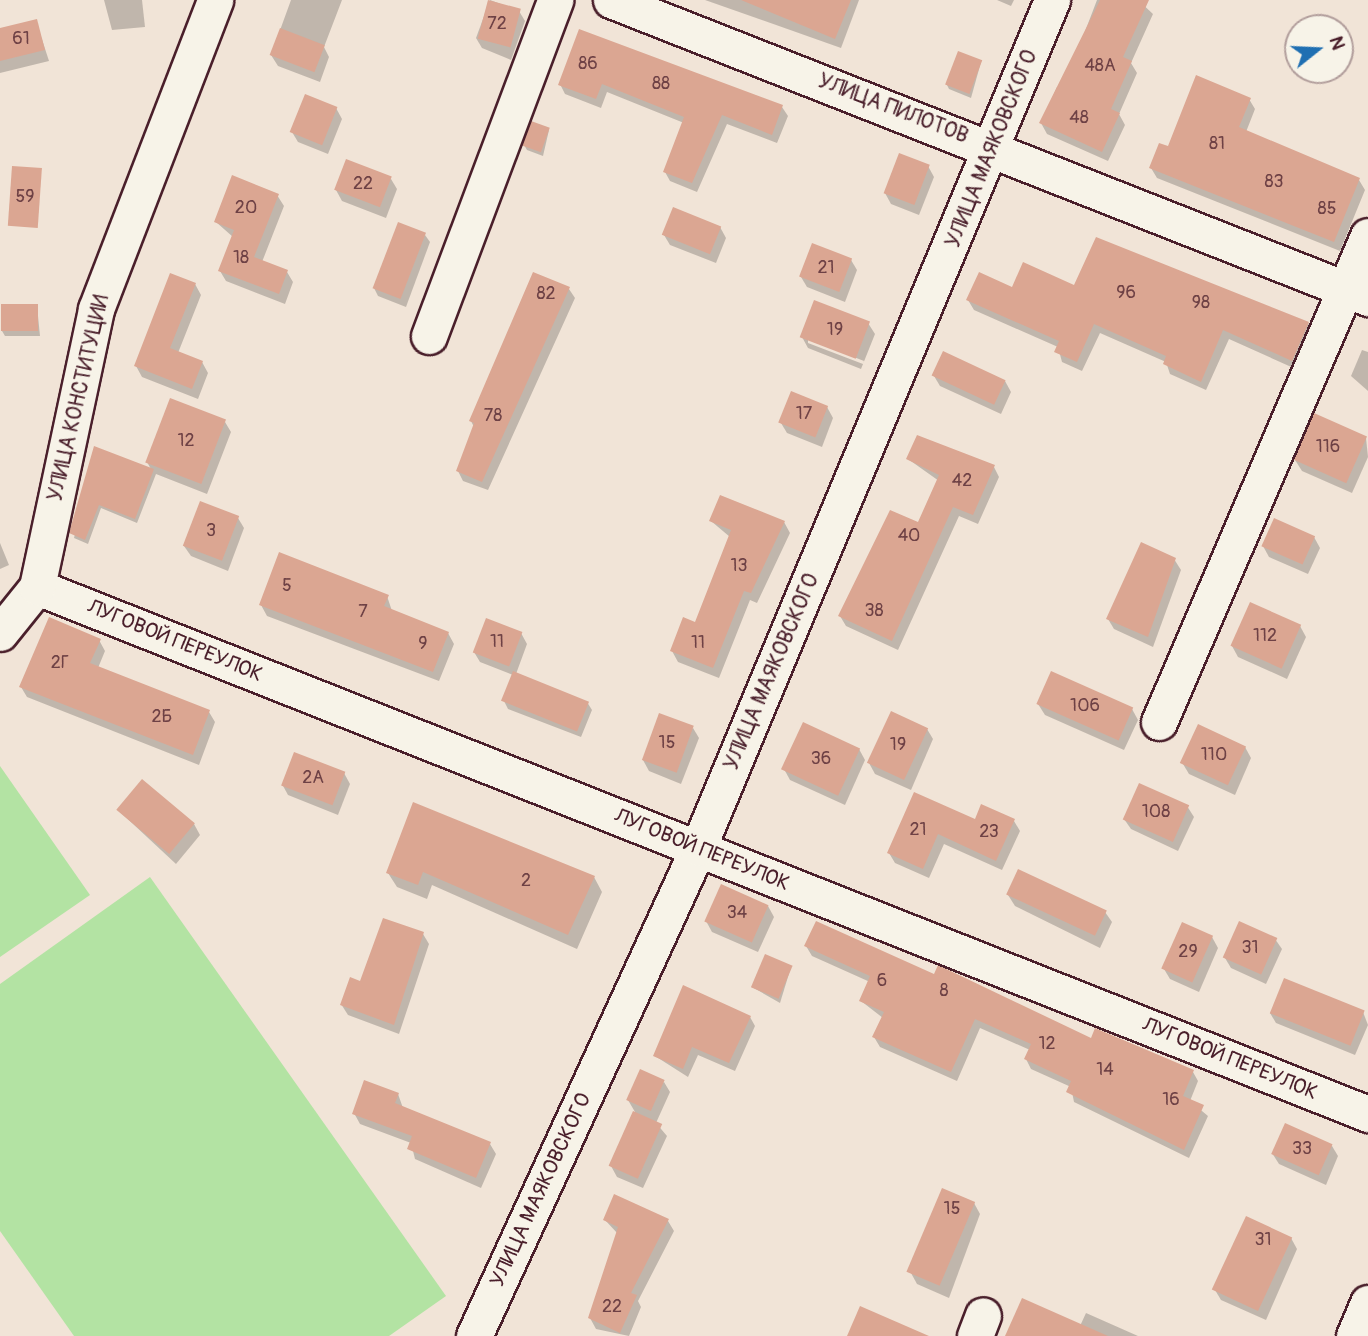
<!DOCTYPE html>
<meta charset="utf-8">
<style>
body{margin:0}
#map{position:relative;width:1368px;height:1336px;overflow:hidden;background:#f1e4d7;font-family:Pangolin,sans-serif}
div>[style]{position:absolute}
.green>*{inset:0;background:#b3e3a3}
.shadow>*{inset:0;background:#0003}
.building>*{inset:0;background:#dba692;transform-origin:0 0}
.roads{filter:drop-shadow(2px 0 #4a1f2b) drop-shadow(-2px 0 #4a1f2b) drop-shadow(0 2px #4a1f2b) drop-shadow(0 -2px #4a1f2b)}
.minor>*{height:35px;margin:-17.5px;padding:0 17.5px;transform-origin:17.5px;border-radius:17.5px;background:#f7f3e8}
span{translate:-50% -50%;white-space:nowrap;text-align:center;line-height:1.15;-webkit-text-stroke:5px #f7f3e8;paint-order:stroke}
.number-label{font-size:18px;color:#6e4145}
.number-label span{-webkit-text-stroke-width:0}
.street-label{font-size:21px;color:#4a1f2b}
.north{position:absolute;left:1284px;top:14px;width:70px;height:70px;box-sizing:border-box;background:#f7f3e8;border:2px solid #b29e9c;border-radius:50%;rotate:72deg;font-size:19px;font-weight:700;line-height:28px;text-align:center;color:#4a1f2b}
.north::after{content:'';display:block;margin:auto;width:24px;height:32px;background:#1f6fb2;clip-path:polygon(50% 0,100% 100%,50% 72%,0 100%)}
</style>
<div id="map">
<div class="green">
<div style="clip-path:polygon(0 766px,90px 895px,0 957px)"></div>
<div style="clip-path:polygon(150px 877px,446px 1296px,389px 1336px,74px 1336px,0 1231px,0 984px)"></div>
</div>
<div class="shadow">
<div style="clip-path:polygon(104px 0,142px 0,145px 27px,112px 30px)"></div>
<div style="clip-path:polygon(291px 0,342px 0,324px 47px,329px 57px,320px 82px,278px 66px,271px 55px)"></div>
<div style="clip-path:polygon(490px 0,519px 11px,525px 21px,511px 60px,482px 48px,476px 38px)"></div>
<div style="clip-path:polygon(705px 0,859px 0,841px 48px)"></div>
<div style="clip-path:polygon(997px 0,1014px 0,1011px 6px)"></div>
<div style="clip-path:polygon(1097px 0,1138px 0,1153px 14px,1131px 63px,1137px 73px,1119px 114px,1125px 125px,1108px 161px,1047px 134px,1041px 123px,1057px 87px,1063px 89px)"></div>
<div style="clip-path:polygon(36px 21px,49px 61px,0 73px,0 30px)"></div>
<div style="clip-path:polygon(580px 32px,782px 107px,788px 116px,777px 143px,727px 124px,697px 192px,670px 181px,665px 172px,684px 123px,607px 92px,601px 108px,565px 94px,560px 84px)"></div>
<div style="clip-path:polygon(981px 62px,971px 98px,949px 89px,947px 85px)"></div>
<div style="clip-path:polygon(1249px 99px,1255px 109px,1246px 132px,1359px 180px,1365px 190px,1340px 251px,1157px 178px,1151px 168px,1169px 148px)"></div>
<div style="clip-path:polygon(336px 108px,342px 119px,328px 154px,298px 142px,292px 132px)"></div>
<div style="clip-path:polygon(549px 130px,543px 156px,527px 150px,524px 145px)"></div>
<div style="clip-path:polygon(928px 166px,934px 177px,919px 215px,891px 204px,885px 193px)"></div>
<div style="clip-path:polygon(391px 179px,397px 189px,386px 218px,342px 201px,336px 190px)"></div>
<div style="clip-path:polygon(277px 195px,284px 206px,262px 262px,287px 272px,293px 282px,285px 304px,226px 281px,220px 271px,233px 237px,216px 222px)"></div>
<div style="clip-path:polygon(720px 227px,726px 238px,716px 263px,670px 245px,664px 235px)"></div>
<div style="clip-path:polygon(425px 235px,430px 242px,406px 307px,378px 296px,374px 288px)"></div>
<div style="clip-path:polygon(851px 260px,857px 270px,845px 302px,807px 287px,801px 277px)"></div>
<div style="clip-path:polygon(533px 275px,569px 289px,575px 298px,488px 490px,463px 481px,458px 471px,474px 427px,471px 421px)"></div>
<div style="clip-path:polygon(195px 284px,201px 295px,178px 353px,202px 362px,208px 373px,198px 399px,142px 377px,136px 366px)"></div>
<div style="clip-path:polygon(1013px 289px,1308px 323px,1314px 333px,1298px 370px,1229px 339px,1206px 390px,1170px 374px,1166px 362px,1100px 333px,1082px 371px,1062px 362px,1058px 347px,974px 310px,968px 300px)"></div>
<div style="clip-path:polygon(37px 306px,40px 336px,5px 336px,2px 331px)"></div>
<div style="clip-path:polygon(evenodd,868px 323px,875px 334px,861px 369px,808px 348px,802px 337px,868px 323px,808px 339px,864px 361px,863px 364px,808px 343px,808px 339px)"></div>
<div style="clip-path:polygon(1362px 350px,1368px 352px,1368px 391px,1351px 376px)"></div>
<div style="clip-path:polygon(934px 376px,1005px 381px,1011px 392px,1001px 414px,940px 386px)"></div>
<div style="clip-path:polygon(827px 407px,833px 418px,822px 447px,787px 433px,781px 423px)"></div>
<div style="clip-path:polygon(225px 422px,231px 432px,207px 494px,156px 474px,137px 523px,101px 508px,88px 544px,74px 538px,95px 449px,152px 471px,147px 462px)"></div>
<div style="clip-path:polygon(1366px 438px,1368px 457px,1352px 493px,1302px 471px,1295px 460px)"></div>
<div style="clip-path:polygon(908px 459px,994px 467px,999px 477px,978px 524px,959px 516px,898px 650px,846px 626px,840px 616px,919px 525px,939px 481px)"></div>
<div style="clip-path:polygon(238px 518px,244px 528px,228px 571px,191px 556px,184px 546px)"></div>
<div style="clip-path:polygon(711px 521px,784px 522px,790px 533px,757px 603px,750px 600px,719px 678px,678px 662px,672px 651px,696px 624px,730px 537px)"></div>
<div style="clip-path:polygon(1314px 537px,1320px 548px,1308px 574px,1269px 557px,1263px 546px)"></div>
<div style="clip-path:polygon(0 543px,9px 565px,0 569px)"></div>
<div style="clip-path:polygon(1174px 559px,1181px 570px,1153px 647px,1114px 629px,1108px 619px)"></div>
<div style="clip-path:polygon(387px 596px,392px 611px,448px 633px,454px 644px,439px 681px,267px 616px,261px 605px)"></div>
<div style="clip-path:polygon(1300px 626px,1306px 637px,1287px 679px,1238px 657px,1232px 646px)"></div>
<div style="clip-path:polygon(521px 633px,527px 644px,516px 674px,587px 702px,592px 710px,581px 737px,508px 709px,504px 701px,513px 675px,480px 662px,474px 652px)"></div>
<div style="clip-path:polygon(99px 640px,105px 651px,98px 668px,209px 712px,215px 722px,199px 765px,27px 697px,21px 687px)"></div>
<div style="clip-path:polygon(1038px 704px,1132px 709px,1138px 720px,1124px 750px,1045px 715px)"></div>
<div style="clip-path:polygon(693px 728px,699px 738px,681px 784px,649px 771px,643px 760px)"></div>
<div style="clip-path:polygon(927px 729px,933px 739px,911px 790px,875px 774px,869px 763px)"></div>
<div style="clip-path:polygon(1245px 747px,1251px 758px,1235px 795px,1189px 774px,1183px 764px)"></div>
<div style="clip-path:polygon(859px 749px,865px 760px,845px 805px,790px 780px,784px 769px)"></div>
<div style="clip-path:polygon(344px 773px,350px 784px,338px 815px,288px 795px,282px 784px)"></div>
<div style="clip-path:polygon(915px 794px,976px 821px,1014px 821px,1020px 831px,1002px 870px,944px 844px,929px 878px,895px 863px,889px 853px)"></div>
<div style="clip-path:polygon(414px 804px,594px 877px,602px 892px,577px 949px,432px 885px,427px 899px,397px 887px,388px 873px)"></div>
<div style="clip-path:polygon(1187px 806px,1194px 817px,1178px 851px,1131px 829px,1124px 819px)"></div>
<div style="clip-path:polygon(118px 810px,194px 824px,200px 835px,176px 864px)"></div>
<div style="clip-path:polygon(1008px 895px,1105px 912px,1112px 922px,1100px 948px,1015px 906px)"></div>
<div style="clip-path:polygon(768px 906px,774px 917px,758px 952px,712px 932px,706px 921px)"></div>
<div style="clip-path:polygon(423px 934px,429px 944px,399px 1034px,348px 1015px,341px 1004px,361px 983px)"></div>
<div style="clip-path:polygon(1212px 937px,1218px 948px,1199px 992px,1170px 979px,1164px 969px)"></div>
<div style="clip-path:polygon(1275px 939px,1282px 949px,1266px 984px,1231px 968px,1225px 958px)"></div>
<div style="clip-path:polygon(806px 946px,935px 977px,1091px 1040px,1193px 1072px,1198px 1081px,1190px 1101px,1208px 1116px,1189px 1158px,1074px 1102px,1071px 1087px,1031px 1069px,1026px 1059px,1030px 1050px,980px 1028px,957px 1081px,880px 1047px,874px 1037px,883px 1018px,861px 1001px,870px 982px,812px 956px)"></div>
<div style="clip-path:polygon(791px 967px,780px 1003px,752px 987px)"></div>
<div style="clip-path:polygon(1363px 1012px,1368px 1025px,1355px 1055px,1276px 1023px,1270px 1013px)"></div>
<div style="clip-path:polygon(750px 1017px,755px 1026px,735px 1071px,698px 1055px,688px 1077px,655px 1056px)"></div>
<div style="clip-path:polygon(664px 1082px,670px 1092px,656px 1123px,667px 1136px,643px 1188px,617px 1177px,611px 1166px,635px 1112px,628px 1100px)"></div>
<div style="clip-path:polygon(398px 1094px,403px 1108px,490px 1144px,496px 1154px,481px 1188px,415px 1159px,411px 1143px,360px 1124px,354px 1113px)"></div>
<div style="clip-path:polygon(1332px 1146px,1338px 1156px,1326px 1185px,1279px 1164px,1272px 1153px)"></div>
<div style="clip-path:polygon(974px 1203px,980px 1214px,949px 1298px,917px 1284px,911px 1273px)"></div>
<div style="clip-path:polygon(605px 1220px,668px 1221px,674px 1231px,638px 1301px,641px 1307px,629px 1336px,596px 1329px,590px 1318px,618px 1234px)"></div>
<div style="clip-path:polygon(1291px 1238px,1297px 1249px,1266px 1320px,1221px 1300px,1215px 1290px)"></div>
<div style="clip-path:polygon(1086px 1313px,1138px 1336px,1007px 1336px,1080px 1326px)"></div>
</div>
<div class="building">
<div style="left:488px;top:0;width:34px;height:40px;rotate:15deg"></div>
<div style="clip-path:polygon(741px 0,851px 0,835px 39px)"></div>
<div style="clip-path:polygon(1100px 0,1149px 0,1123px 57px,1132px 61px,1111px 109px,1120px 113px,1102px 152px,1039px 123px)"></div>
<div style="clip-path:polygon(37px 19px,45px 50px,0 61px,0 28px)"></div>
<div style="left:280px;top:28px;width:48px;height:29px;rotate:21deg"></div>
<div style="clip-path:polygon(579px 29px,783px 105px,772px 135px,722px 115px,692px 183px,663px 172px,684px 117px,602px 84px,596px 99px,558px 85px)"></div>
<div style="left:958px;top:51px;width:26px;height:36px;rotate:21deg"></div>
<div style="clip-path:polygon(1196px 75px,1251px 98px,1239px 127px,1360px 178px,1334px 242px,1149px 168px,1159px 143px,1168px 146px)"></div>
<div style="left:305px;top:94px;width:35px;height:41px;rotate:22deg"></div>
<div style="left:531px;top:121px;width:20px;height:26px;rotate:20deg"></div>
<div style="left:899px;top:153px;width:33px;height:43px;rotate:21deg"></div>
<div style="left:346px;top:159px;width:49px;height:33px;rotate:21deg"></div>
<div style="left:12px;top:166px;width:30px;height:60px;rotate:4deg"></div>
<div style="clip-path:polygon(232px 175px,279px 194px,254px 257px,288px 270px,279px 294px,218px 271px,234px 230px,214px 222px)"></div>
<div style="left:673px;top:207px;width:52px;height:30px;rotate:22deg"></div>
<div style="left:398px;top:222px;width:30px;height:71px;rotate:21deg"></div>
<div style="clip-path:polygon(1096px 237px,1309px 322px,1292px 361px,1223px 330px,1201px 382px,1163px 364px,1166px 356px,1094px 324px,1077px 362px,1054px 352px,1059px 341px,966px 300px,979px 272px,1012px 287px,1023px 262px,1074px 285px)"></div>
<div style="left:812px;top:243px;width:43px;height:36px;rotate:21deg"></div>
<div style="clip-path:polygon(533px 272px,570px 287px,482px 482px,456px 471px,474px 423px,469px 421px)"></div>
<div style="clip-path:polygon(170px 273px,196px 283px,170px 348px,203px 361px,192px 389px,134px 366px)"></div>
<div style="left:814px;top:300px;width:60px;height:40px;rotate:21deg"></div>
<div style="left:1px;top:304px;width:37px;height:27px"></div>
<div style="left:943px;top:351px;width:69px;height:27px;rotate:25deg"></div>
<div style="left:791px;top:391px;width:40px;height:34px;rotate:22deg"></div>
<div style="left:170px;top:398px;width:60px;height:69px;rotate:21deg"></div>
<div style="left:1314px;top:413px;width:58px;height:51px;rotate:24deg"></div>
<div style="clip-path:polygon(917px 435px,995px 465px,973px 515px,953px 507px,892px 641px,838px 616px,890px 510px,918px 522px,939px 475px,906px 459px)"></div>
<div style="clip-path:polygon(94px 446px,154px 469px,135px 519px,99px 505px,85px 540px,69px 533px)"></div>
<div style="clip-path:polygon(720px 495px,785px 521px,751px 593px,744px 591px,713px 668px,670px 651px,683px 617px,695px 622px,731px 530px,709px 521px)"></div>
<div style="left:200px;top:501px;width:42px;height:48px;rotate:21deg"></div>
<div style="left:1274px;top:518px;width:45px;height:31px;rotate:24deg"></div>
<div style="clip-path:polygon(1141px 542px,1176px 558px,1148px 637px,1106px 619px)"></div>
<div style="clip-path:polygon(279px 552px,389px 595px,384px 606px,449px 632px,433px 672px,259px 605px)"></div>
<div style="left:1250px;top:602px;width:56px;height:48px;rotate:24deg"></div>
<div style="clip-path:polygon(49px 617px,101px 639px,90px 663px,210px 710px,193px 755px,19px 687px)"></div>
<div style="left:486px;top:618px;width:39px;height:37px;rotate:21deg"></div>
<div style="left:513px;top:671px;width:82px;height:32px;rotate:22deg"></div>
<div style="left:1051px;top:671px;width:90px;height:36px;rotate:24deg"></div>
<div style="left:891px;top:711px;width:41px;height:57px;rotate:25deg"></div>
<div style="left:659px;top:713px;width:37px;height:50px;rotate:20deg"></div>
<div style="left:803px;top:722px;width:63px;height:52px;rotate:25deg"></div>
<div style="left:1198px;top:724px;width:53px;height:43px;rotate:25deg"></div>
<div style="left:294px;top:752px;width:55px;height:36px;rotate:21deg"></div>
<div style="left:142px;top:779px;width:69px;height:40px;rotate:40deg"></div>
<div style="left:1139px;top:783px;width:55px;height:40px;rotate:24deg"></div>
<div style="clip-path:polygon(914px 792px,975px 819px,981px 804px,1015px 819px,996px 861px,938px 834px,923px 869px,887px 853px)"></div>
<div style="clip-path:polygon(413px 802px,595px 876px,568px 935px,423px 872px,418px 885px,386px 873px)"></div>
<div style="left:1018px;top:869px;width:98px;height:28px;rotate:25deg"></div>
<div style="left:721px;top:884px;width:52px;height:41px;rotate:24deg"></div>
<div style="clip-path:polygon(383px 918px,424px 932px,394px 1025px,340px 1005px,350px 977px,360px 981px)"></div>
<div style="clip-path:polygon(816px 921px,934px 974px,938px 965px,1091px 1038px,1095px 1028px,1194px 1070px,1183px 1096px,1204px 1105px,1184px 1150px,1066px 1092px,1071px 1081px,1024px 1059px,1031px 1044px,975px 1019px,951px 1072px,872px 1037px,884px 1012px,859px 1001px,870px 976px,804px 946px)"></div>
<div style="left:1239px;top:921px;width:42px;height:40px;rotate:24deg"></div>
<div style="left:1182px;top:922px;width:34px;height:51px;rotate:24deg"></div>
<div style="left:765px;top:954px;width:30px;height:36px;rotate:23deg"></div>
<div style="left:1284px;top:978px;width:87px;height:38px;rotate:22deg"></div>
<div style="clip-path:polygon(683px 985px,751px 1016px,729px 1063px,692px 1047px,683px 1069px,653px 1056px)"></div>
<div style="left:640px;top:1069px;width:27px;height:34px;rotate:24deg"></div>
<div style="clip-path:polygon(364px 1080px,399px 1093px,395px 1103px,491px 1142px,476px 1178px,407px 1149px,412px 1136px,352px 1114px)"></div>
<div style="left:633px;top:1111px;width:32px;height:60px;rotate:24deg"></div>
<div style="left:1285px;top:1123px;width:52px;height:34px;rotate:24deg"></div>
<div style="left:942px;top:1188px;width:36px;height:91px;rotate:23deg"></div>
<div style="clip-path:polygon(614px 1194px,669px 1219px,631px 1293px,637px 1295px,620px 1333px,588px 1318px,618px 1227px,603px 1220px)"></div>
<div style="left:1246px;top:1216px;width:51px;height:81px;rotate:25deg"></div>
<div style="clip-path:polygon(1022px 1298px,1108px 1336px,1005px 1336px)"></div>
<div style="clip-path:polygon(860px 1306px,929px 1336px,847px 1336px)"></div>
</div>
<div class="roads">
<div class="minor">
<div style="left:611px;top:0;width:814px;rotate:21.49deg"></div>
<div style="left:429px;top:336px;width:359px;rotate:-69.4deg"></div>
<div style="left:37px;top:587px;width:1432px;rotate:21.6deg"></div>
<div style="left:0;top:633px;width:59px;rotate:-51.2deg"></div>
<div style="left:37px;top:587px;width:284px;rotate:-78deg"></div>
<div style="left:96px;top:309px;width:331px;rotate:-68.9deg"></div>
<div style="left:1159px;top:722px;width:529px;rotate:-66.73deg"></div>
<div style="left:474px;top:1336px;width:537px;rotate:-65.34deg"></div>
<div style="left:698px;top:848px;width:919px;rotate:-67.34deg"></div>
<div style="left:975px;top:1336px;width:22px;rotate:-69deg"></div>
<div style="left:1354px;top:1336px;width:36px;rotate:-67deg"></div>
</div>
</div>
<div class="number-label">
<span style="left:497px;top:24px">72</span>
<span style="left:21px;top:39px">61</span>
<span style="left:588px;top:64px">86</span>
<span style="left:1100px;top:66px">48А</span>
<span style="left:661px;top:84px">88</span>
<span style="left:1079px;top:118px">48</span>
<span style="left:1217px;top:144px">81</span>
<span style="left:1274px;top:182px">83</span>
<span style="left:363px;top:184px">22</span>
<span style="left:25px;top:197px">59</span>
<span style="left:246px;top:208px">20</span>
<span style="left:1327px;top:209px">85</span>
<span style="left:241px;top:258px">18</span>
<span style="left:826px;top:268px">21</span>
<span style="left:1126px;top:293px">96</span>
<span style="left:546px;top:294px">82</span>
<span style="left:1201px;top:303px">98</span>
<span style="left:835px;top:330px">19</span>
<span style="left:804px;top:414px">17</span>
<span style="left:493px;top:416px">78</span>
<span style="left:186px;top:441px">12</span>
<span style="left:1328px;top:447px">116</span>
<span style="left:962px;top:481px">42</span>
<span style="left:211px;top:531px">3</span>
<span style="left:909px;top:536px">40</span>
<span style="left:739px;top:566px">13</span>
<span style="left:287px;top:586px">5</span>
<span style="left:874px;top:611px">38</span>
<span style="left:363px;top:612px">7</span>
<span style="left:1265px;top:636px">112</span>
<span style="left:497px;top:642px">11</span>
<span style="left:698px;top:643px">11</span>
<span style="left:423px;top:644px">9</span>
<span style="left:60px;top:663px">2Г</span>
<span style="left:1085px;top:706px">106</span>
<span style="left:162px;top:717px">2Б</span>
<span style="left:667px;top:743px">15</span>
<span style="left:898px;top:745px">19</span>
<span style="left:1214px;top:755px">110</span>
<span style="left:821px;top:759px">36</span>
<span style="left:313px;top:778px">2А</span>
<span style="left:1156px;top:812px">108</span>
<span style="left:918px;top:830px">21</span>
<span style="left:989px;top:832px">23</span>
<span style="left:526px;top:881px">2</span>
<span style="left:737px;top:913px">34</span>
<span style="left:1250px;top:948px">31</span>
<span style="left:1188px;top:952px">29</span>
<span style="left:882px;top:981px">6</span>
<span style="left:944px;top:991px">8</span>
<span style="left:1047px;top:1044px">12</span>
<span style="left:1105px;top:1070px">14</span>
<span style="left:1171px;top:1100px">16</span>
<span style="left:1302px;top:1149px">33</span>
<span style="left:952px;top:1209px">15</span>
<span style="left:1263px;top:1240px">31</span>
<span style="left:612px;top:1307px">22</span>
</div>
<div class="street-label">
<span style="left:893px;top:109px;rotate:21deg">УЛИЦА ПИЛОТОВ</span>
<span style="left:992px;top:149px;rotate:-68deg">УЛИЦА МАЯКОВСКОГО</span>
<span style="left:79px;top:398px;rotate:-77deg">УЛИЦА КОНСТИТУЦИИ</span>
<span style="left:175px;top:641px;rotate:22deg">ЛУГОВОЙ ПЕРЕУЛОК</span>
<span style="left:772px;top:672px;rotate:-67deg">УЛИЦА МАЯКОВСКОГО</span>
<span style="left:702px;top:850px;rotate:22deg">ЛУГОВОЙ ПЕРЕУЛОК</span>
<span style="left:1230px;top:1059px;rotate:22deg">ЛУГОВОЙ ПЕРЕУЛОК</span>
<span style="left:541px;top:1190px;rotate:-65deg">УЛИЦА МАЯКОВСКОГО</span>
</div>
<div class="north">N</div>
</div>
